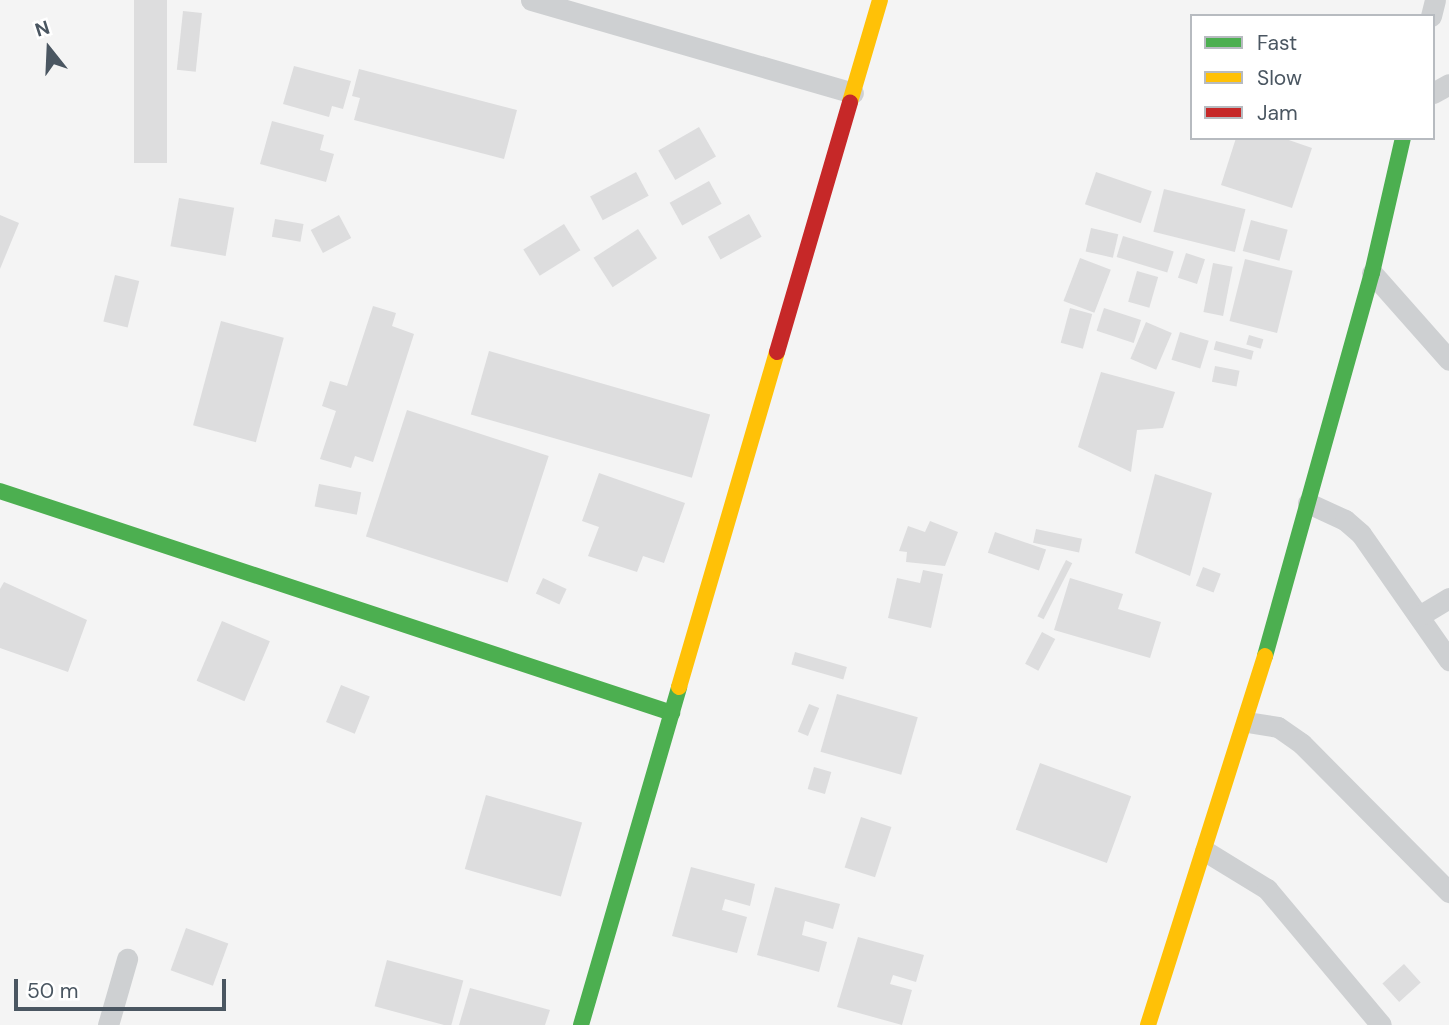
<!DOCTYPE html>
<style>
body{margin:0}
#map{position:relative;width:1449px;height:1025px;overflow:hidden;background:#f4f4f4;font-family:"DM Sans",sans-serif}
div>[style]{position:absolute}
.building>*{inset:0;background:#ddddde;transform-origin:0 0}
.street>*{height:21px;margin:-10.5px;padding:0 10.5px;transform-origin:10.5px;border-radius:10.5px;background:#ced0d2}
.fast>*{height:16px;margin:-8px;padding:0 8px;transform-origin:8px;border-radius:8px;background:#4caf50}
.slow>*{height:16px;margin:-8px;padding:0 8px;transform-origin:8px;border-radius:8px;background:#ffc107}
.jam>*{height:16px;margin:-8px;padding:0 8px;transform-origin:8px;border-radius:8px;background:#c62828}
span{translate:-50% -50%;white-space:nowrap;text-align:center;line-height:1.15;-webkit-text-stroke:6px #fff;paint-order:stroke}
.legend{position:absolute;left:1190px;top:14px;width:245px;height:126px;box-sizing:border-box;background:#fff;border:2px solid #b7bbc0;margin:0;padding:9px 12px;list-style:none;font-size:21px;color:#4a5661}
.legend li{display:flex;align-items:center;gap:14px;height:35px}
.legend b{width:35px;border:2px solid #b7bbc0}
.north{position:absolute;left:14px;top:14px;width:70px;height:70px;-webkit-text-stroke:5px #fff;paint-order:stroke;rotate:342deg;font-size:19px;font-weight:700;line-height:28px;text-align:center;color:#4a5661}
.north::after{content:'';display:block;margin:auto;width:24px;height:32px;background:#4a5661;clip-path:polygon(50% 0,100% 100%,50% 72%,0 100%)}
.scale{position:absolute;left:14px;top:979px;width:212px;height:32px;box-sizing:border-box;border:4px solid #4a5661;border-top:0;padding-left:9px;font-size:21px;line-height:24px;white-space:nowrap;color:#4a5661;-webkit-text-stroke:5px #fff;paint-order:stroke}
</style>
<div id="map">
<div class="building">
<div style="left:134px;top:0;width:33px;height:163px"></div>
<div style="left:183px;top:11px;width:19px;height:59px;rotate:6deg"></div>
<div style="clip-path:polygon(294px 66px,351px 81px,343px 109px,332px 106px,329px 117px,283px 104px)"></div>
<div style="clip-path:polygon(359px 69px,517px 110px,504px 159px,354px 120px,360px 98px,352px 96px)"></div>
<div style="clip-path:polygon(272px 121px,324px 135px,320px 150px,334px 154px,326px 182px,260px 164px)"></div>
<div style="left:699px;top:127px;width:34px;height:47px;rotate:60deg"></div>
<div style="clip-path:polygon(1236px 138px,1283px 138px,1312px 148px,1292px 208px,1221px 185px)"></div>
<div style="left:636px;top:172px;width:27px;height:52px;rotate:62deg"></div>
<div style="left:1096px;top:172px;width:59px;height:34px;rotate:19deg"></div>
<div style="left:709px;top:181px;width:26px;height:45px;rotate:61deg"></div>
<div style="left:1164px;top:189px;width:84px;height:44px;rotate:14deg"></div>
<div style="left:179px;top:198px;width:56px;height:49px;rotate:10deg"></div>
<div style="left:749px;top:214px;width:26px;height:47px;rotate:61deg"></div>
<div style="clip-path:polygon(0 215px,19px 223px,0 269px)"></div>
<div style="left:339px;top:215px;width:26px;height:32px;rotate:62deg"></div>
<div style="left:275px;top:219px;width:29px;height:18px;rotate:10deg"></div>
<div style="left:1251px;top:220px;width:38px;height:32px;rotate:15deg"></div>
<div style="left:564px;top:224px;width:31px;height:48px;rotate:58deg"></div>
<div style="left:1091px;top:228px;width:28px;height:24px;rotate:13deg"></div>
<div style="left:638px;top:229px;width:35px;height:53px;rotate:57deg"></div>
<div style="left:1123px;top:236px;width:53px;height:22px;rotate:17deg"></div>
<div style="left:1186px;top:253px;width:20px;height:26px;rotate:18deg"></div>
<div style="left:1080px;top:258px;width:33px;height:46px;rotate:21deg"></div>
<div style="left:1245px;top:259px;width:49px;height:64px;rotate:14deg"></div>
<div style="left:1213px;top:263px;width:20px;height:50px;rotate:11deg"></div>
<div style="left:1137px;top:271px;width:22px;height:32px;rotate:16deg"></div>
<div style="left:115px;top:275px;width:25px;height:48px;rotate:14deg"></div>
<div style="clip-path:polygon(373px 306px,396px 313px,392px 326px,414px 334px,373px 462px,355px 456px,351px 468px,320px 459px,336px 411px,322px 406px,330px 381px,347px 386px)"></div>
<div style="left:1070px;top:308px;width:23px;height:36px;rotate:15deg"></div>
<div style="left:1104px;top:308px;width:39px;height:24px;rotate:18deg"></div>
<div style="left:221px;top:321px;width:65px;height:108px;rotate:15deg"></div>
<div style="left:1146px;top:322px;width:28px;height:40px;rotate:23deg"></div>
<div style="left:1180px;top:332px;width:30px;height:29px;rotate:17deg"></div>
<div style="left:1249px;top:335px;width:15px;height:10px;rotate:16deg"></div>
<div style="left:1216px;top:341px;width:39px;height:9px;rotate:15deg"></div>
<div style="left:489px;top:351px;width:230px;height:66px;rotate:16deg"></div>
<div style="left:1215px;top:366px;width:25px;height:16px;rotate:11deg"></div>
<div style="clip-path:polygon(1101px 372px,1175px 392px,1163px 428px,1137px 430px,1131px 472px,1078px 447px)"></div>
<div style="left:407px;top:410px;width:149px;height:133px;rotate:18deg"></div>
<div style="clip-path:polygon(599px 473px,685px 503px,664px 563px,643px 556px,637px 572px,588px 556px,599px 527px,582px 521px)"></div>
<div style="clip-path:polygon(1155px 474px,1212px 493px,1190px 576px,1135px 553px)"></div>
<div style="left:319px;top:484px;width:43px;height:23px;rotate:11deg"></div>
<div style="clip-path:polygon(930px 521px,958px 532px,945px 566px,906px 562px,907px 552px,899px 551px,908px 526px,925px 532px)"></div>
<div style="left:1036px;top:529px;width:47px;height:14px;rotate:12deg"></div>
<div style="left:995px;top:532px;width:54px;height:22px;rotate:19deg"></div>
<div style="left:1066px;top:560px;width:7px;height:63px;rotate:27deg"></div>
<div style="left:1203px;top:567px;width:19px;height:20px;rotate:21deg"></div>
<div style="clip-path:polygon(923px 570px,943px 574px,931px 628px,888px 618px,897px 578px,920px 583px)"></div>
<div style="left:543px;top:578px;width:26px;height:17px;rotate:25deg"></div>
<div style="clip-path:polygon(1070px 578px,1123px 594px,1118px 609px,1161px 622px,1150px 658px,1054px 630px)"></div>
<div style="clip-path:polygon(4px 582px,87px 620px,68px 672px,0 648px,0 589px)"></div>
<div style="left:222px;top:621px;width:52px;height:65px;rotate:23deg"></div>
<div style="left:1042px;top:632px;width:15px;height:36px;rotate:28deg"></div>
<div style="left:795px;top:652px;width:54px;height:13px;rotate:16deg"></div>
<div style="left:341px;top:685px;width:31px;height:40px;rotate:22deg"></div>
<div style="left:837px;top:694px;width:84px;height:60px;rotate:16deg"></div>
<div style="left:809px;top:704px;width:11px;height:30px;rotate:22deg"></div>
<div style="left:1040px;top:763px;width:97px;height:71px;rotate:20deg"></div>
<div style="left:814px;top:767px;width:18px;height:23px;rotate:16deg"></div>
<div style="left:486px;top:795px;width:100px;height:77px;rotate:16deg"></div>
<div style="left:861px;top:817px;width:32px;height:53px;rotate:18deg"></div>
<div style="clip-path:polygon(691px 867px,755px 884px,750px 906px,725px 899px,722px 910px,747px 917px,737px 953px,672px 936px)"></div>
<div style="clip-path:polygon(775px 887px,840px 904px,833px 929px,805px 921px,802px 935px,827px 942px,819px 972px,757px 955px)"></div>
<div style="left:186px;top:928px;width:45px;height:45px;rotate:20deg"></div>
<div style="clip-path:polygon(858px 937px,924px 955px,916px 982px,893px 975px,890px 984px,912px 990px,902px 1025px,837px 1007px)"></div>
<div style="left:387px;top:960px;width:79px;height:48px;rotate:15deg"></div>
<div style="left:1404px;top:964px;width:25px;height:29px;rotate:48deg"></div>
<div style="clip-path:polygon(470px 988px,550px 1010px,545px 1025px,459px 1025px)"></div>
</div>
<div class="street">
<div style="left:531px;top:0;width:335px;rotate:16.1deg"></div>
<div style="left:1431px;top:16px;width:16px;rotate:-76deg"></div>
<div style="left:1433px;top:93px;width:18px;rotate:-29deg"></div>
<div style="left:1372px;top:273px;width:116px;rotate:48.5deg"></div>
<div style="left:1308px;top:503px;width:41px;rotate:24.7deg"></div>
<div style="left:1345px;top:520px;width:21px;rotate:41deg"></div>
<div style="left:1361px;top:534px;width:154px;rotate:55.1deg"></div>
<div style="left:1419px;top:616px;width:35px;rotate:-31deg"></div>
<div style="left:1247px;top:722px;width:31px;rotate:9deg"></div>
<div style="left:1278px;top:727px;width:29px;rotate:35deg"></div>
<div style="left:1302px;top:744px;width:209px;rotate:45.2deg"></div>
<div style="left:1205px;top:851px;width:73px;rotate:31.5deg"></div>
<div style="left:1267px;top:889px;width:177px;rotate:50deg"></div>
<div style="left:108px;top:1025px;width:69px;rotate:-73.9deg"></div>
</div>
<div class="fast">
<div style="left:0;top:491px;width:708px;rotate:18.28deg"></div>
<div style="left:1265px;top:656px;width:398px;rotate:-74.4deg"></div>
<div style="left:1372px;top:273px;width:139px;rotate:-77.1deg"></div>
<div style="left:581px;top:1025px;width:352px;rotate:-73.8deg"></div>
</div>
<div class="slow">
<div style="left:850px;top:102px;width:106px;rotate:-73.6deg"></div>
<div style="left:679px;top:687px;width:349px;rotate:-73.7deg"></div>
<div style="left:1148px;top:1025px;width:387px;rotate:-72.4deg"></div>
</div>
<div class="jam">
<div style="left:777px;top:352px;width:260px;rotate:-73.7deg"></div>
</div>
<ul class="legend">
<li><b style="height:9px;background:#4caf50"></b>Fast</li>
<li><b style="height:9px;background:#ffc107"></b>Slow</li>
<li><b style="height:9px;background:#c62828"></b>Jam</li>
</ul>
<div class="north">N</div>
<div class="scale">50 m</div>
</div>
